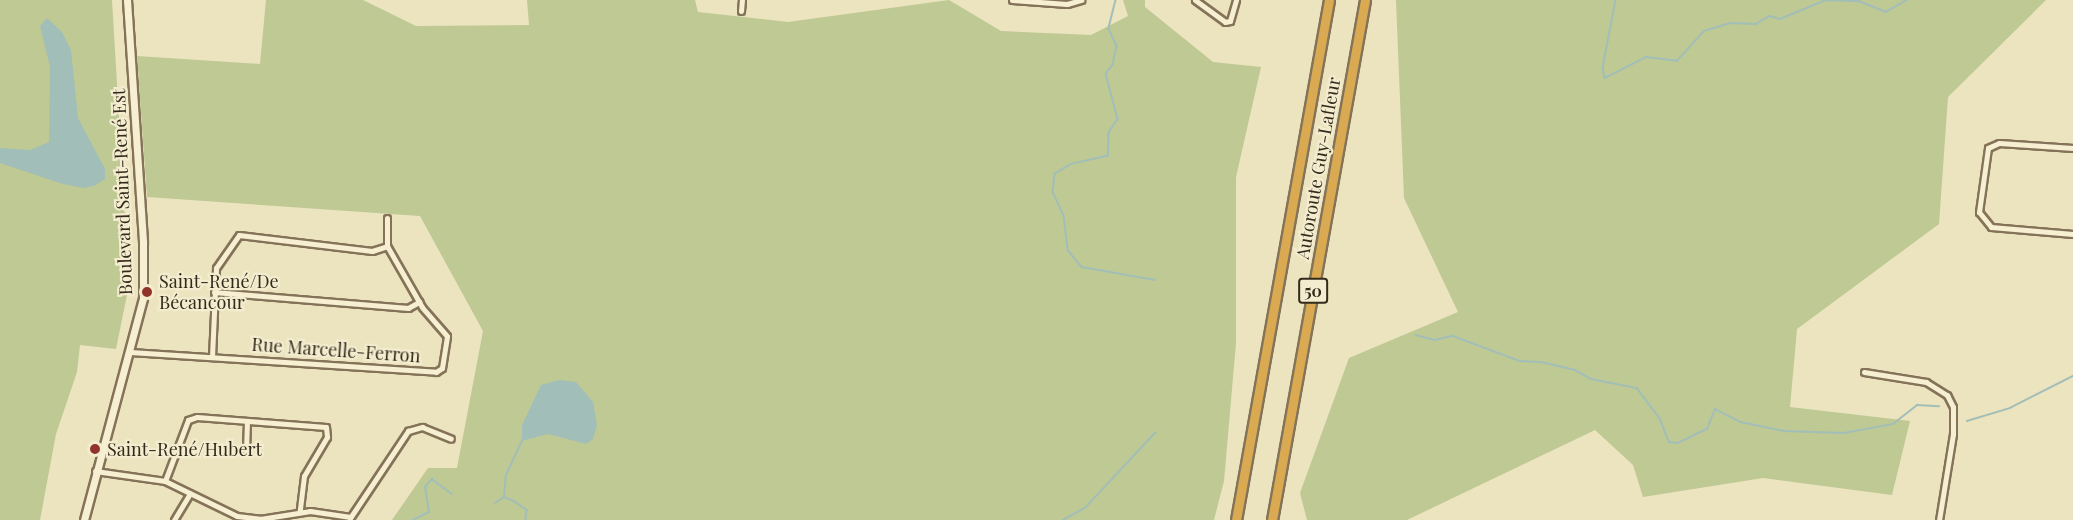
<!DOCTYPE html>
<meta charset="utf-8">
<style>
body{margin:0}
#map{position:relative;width:2073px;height:520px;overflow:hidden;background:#ece3bf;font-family:"Playfair Display",serif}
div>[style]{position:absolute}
.green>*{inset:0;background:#bec994}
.water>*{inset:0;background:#a2beb8}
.stream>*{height:1.5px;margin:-0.75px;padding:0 0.75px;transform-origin:0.75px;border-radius:0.75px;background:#a2beb8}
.roads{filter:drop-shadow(2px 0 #847358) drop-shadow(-2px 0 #847358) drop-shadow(0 2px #847358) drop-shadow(0 -2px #847358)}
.street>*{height:5px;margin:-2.5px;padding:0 2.5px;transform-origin:2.5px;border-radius:2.5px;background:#f7efd2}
.secondary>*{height:7px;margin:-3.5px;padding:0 3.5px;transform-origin:3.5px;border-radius:3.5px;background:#f7efd2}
.highway>*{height:9px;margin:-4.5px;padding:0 4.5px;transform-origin:4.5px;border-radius:4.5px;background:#d9aa52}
.dots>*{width:16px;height:16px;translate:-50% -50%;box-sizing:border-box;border:3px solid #f3ecce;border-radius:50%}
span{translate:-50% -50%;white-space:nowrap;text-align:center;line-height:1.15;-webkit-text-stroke:4.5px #f3ecce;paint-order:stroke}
.shield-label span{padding:2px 4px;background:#f3ecce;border:2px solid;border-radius:4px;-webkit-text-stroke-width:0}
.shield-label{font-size:16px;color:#342a1c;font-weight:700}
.street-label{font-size:18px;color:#342a1c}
.poi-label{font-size:18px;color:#342a1c}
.left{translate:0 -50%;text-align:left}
</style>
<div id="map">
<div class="green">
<div style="clip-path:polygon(0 0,112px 0,129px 285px,116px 349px,80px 345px,77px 372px,56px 434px,40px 520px,0 520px)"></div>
<div style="clip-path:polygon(266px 0,363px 0,416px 26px,529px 25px,527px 0,695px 0,698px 12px,788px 22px,949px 0,1001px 31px,1091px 35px,1128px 16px,1123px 0,1145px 0,1145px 7px,1213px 62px,1261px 67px,1236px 177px,1236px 343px,1224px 481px,1214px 520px,392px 520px,428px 468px,457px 468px,483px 331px,420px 216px,147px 197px,137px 56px,260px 64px)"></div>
<div style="clip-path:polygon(1396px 0,2046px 0,1948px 97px,1939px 224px,1797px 329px,1790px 407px,1910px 421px,1892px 495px,1763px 478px,1643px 497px,1633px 465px,1595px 430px,1407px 520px,1307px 520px,1300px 493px,1349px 358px,1458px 312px,1404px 198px)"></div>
</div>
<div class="water">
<div style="clip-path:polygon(47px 18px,62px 32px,71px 50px,78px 118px,105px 169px,105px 179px,94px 186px,83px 188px,63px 184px,0 163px,0 148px,30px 150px,49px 142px,50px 67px,40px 26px)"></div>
<div style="clip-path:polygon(559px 380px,576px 382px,593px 402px,597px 425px,593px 439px,586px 444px,548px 434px,522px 441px,522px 425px,541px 385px)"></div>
</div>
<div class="stream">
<div style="left:1116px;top:0;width:30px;rotate:104deg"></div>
<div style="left:1109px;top:29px;width:19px;rotate:65deg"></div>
<div style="left:1117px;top:46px;width:19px;rotate:102deg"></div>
<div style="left:1113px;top:65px;width:11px;rotate:128deg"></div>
<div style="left:1106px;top:74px;width:47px;rotate:75.1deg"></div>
<div style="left:1118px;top:119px;width:17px;rotate:123deg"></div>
<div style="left:1109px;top:133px;width:23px;rotate:92deg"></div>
<div style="left:1108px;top:156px;width:39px;rotate:167deg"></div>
<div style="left:1070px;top:165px;width:17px;rotate:149deg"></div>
<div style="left:1055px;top:174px;width:18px;rotate:96deg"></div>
<div style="left:1053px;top:192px;width:26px;rotate:65deg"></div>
<div style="left:1064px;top:216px;width:34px;rotate:83deg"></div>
<div style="left:1068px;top:250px;width:22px;rotate:51deg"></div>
<div style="left:1082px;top:267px;width:74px;rotate:10.1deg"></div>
<div style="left:1616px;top:0;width:69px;rotate:100.8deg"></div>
<div style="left:1603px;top:68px;width:10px;rotate:79deg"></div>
<div style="left:1605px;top:78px;width:46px;rotate:-27.1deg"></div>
<div style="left:1646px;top:57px;width:31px;rotate:7deg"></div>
<div style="left:1677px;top:61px;width:40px;rotate:-48deg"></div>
<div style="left:1704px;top:31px;width:27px;rotate:-17deg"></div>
<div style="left:1730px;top:23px;width:26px;rotate:2deg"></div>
<div style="left:1756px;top:24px;width:16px;rotate:-30deg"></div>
<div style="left:1770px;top:16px;width:10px;rotate:17deg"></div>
<div style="left:1780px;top:19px;width:50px;rotate:-22.4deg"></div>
<div style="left:1826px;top:0;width:33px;rotate:2deg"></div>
<div style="left:1859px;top:1px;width:29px;rotate:22deg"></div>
<div style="left:1886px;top:12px;width:24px;rotate:-30deg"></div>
<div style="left:1416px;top:335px;width:20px;rotate:15deg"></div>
<div style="left:1435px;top:340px;width:18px;rotate:-13deg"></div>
<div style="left:1453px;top:336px;width:72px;rotate:20.5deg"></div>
<div style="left:1520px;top:361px;width:21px;rotate:3deg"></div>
<div style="left:1541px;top:362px;width:35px;rotate:13deg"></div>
<div style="left:1575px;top:370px;width:18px;rotate:29deg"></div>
<div style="left:1591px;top:379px;width:47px;rotate:11.1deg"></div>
<div style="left:1637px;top:388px;width:38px;rotate:53deg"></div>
<div style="left:1660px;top:418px;width:26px;rotate:69deg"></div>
<div style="left:1669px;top:442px;width:9px;rotate:6deg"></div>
<div style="left:1678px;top:443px;width:32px;rotate:-26deg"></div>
<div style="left:1707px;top:429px;width:22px;rotate:-68deg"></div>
<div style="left:1715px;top:409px;width:29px;rotate:27deg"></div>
<div style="left:1741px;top:422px;width:44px;rotate:11.8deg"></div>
<div style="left:1784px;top:431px;width:60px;rotate:1.9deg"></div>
<div style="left:1844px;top:433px;width:50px;rotate:-10.4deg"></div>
<div style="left:1893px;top:424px;width:31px;rotate:-38deg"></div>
<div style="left:1917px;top:405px;width:22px;rotate:3deg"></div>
<div style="left:1967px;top:421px;width:45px;rotate:-16.8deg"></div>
<div style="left:2010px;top:408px;width:71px;rotate:-26.9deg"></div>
<div style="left:504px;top:497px;width:22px;rotate:-85deg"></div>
<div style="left:506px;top:475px;width:38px;rotate:-65deg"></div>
<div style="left:495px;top:503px;width:11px;rotate:-34deg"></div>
<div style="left:504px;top:497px;width:11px;rotate:22deg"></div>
<div style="left:514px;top:501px;width:16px;rotate:35deg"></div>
<div style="left:527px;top:510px;width:10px;rotate:96deg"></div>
<div style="left:413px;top:520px;width:18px;rotate:-27deg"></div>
<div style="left:429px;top:512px;width:25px;rotate:-99deg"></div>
<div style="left:425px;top:487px;width:11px;rotate:-49deg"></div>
<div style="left:432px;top:479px;width:25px;rotate:37deg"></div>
<div style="left:1063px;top:520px;width:25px;rotate:-29deg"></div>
<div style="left:1085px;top:508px;width:103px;rotate:-47deg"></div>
</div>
<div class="roads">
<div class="street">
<div style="left:1012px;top:0;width:55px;rotate:4.2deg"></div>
<div style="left:1067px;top:4px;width:15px;rotate:-16deg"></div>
<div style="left:1195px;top:0;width:37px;rotate:36deg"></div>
<div style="left:1225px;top:22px;width:5px;rotate:-11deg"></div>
<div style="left:1230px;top:21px;width:22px;rotate:-74deg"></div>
<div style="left:741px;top:11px;width:11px;rotate:-85deg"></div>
<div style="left:2073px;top:148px;width:74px;rotate:-176.1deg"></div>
<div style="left:1999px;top:143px;width:12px;rotate:156deg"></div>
<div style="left:1988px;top:148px;width:65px;rotate:98deg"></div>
<div style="left:1979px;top:212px;width:19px;rotate:51deg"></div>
<div style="left:1991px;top:227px;width:82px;rotate:4.9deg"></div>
<div style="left:214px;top:292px;width:195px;rotate:4.7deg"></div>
<div style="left:408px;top:308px;width:13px;rotate:-29deg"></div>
<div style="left:130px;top:352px;width:307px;rotate:3.7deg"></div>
<div style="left:436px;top:372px;width:7px;rotate:-34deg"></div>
<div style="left:442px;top:368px;width:32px;rotate:-81deg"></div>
<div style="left:447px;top:336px;width:38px;rotate:-131deg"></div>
<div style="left:422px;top:307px;width:70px;rotate:-119.8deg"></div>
<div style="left:387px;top:246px;width:28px;rotate:-90deg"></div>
<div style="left:212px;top:357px;width:89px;rotate:-87.4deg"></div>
<div style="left:216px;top:268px;width:40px;rotate:-55.1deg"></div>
<div style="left:239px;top:235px;width:134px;rotate:6.9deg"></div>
<div style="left:372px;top:251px;width:16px;rotate:-18deg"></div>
<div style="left:1864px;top:372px;width:63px;rotate:9.2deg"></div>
<div style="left:1926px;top:382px;width:25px;rotate:32deg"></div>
<div style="left:1947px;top:395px;width:13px;rotate:63deg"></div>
<div style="left:1953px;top:407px;width:27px;rotate:90deg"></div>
<div style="left:1953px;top:434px;width:87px;rotate:99.2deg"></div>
<div style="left:246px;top:450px;width:28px;rotate:-88deg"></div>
<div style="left:95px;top:471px;width:71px;rotate:8.1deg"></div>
<div style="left:165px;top:481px;width:80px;rotate:25.9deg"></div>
<div style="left:237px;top:516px;width:23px;rotate:7deg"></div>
<div style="left:260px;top:519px;width:51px;rotate:-9.1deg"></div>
<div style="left:310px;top:511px;width:41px;rotate:8.3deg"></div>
<div style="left:165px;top:481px;width:65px;rotate:-69.3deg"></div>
<div style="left:188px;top:420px;width:9px;rotate:-18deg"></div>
<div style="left:197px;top:417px;width:129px;rotate:4.4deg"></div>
<div style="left:326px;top:427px;width:10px;rotate:84deg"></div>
<div style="left:327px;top:437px;width:45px;rotate:120.5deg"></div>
<div style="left:304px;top:476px;width:35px;rotate:97deg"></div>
<div style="left:350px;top:518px;width:105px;rotate:-56.3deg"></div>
<div style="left:408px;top:431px;width:15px;rotate:-16deg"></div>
<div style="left:422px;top:427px;width:31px;rotate:22deg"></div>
<div style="left:174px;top:520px;width:31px;rotate:-59deg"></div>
</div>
<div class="secondary">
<div style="left:84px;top:520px;width:230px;rotate:-75.1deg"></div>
<div style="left:143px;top:298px;width:57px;rotate:-90deg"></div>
<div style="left:143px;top:241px;width:242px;rotate:-93.8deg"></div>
</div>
<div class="highway">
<div style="left:1236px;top:520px;width:528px;rotate:-79.86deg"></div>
<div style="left:1272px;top:520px;width:528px;rotate:-79.86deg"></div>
</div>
</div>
<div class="dots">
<div style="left:147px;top:292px;background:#90342b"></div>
<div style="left:95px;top:449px;background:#90342b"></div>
</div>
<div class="shield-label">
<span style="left:1313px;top:291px">50</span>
</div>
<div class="street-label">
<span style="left:1318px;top:168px;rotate:-80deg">Autoroute Guy-Lafleur</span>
<span style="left:122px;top:192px;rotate:-92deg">Boulevard Saint-René Est</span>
<span style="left:336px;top:350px;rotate:4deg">Rue Marcelle-Ferron</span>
</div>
<div class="poi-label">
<span class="left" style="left:159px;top:292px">Saint-René/De<br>Bécancour</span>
<span class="left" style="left:107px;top:449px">Saint-René/Hubert</span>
</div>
</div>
